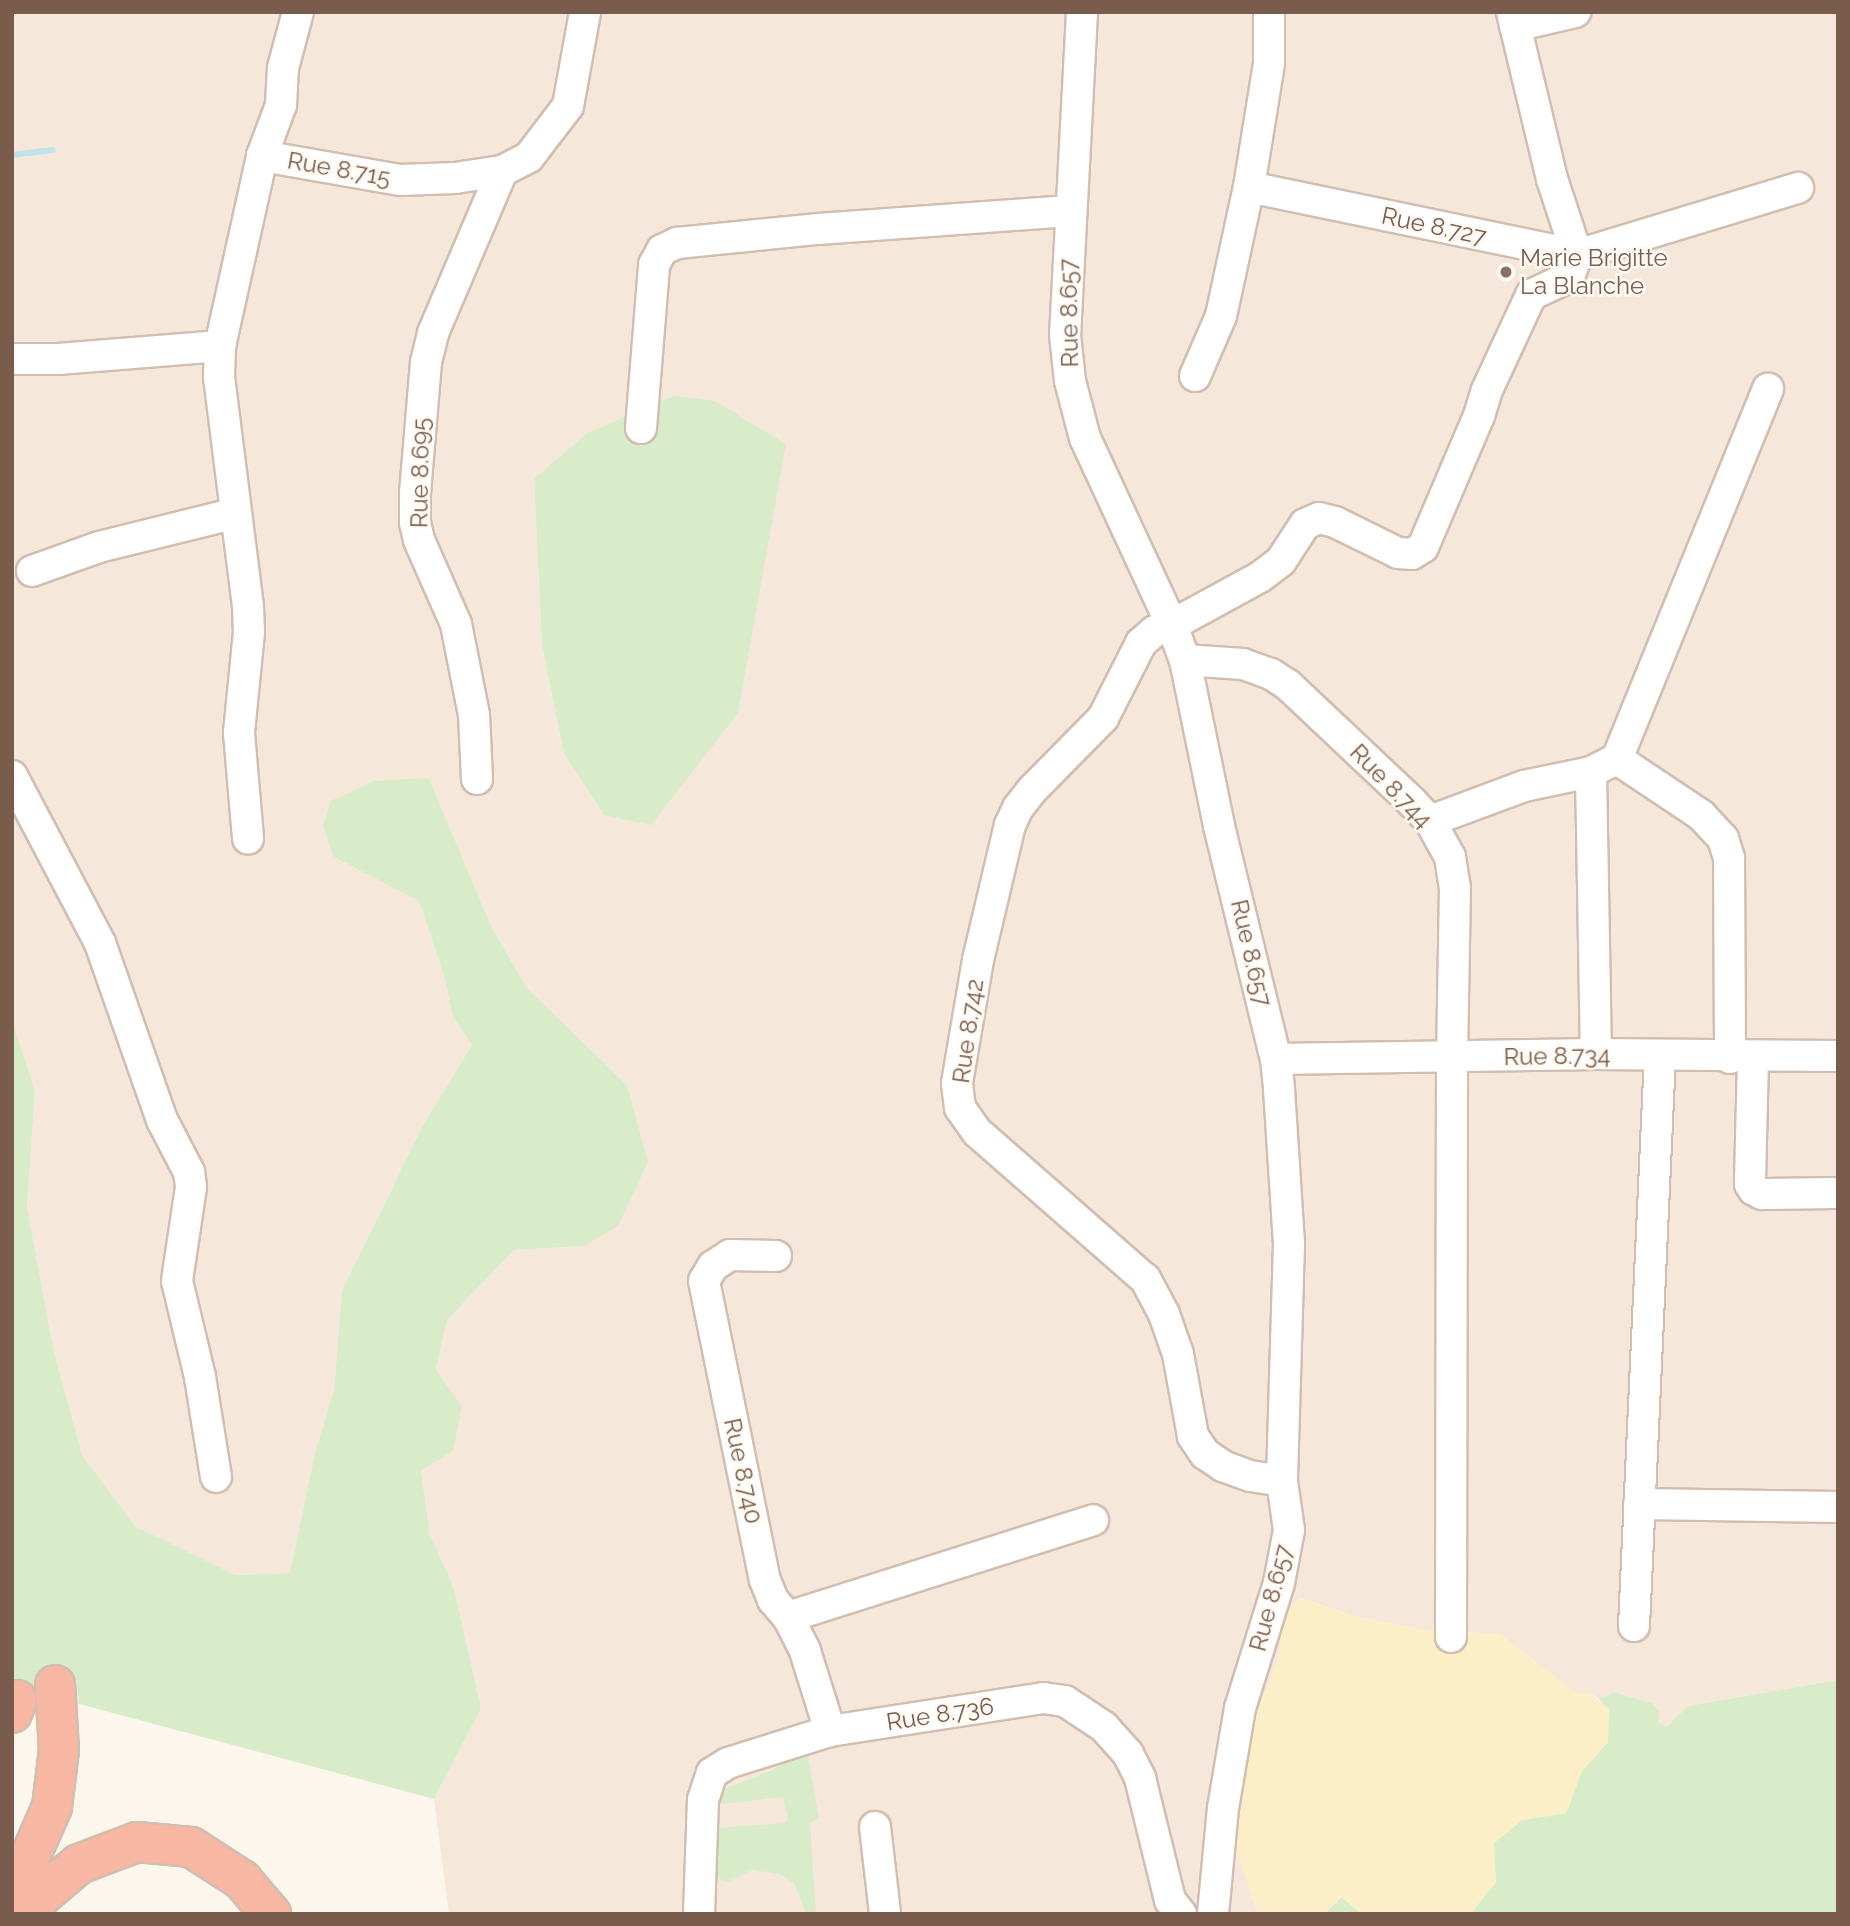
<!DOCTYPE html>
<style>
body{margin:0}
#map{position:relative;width:1850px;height:1926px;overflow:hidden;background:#fdf6ec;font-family:Raleway,sans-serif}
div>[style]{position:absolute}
.residential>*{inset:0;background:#f5e8da}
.green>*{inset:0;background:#d8ecc9}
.sand>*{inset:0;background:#fcefc7}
.stream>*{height:6px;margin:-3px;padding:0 3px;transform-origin:3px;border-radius:3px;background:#bfe3e8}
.roads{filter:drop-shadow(2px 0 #d1beb0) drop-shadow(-2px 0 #d1beb0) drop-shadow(0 2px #d1beb0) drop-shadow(0 -2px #d1beb0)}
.minor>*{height:30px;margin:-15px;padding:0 15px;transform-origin:15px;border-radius:15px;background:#fff}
.highway>*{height:38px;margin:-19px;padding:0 19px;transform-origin:19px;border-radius:19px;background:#f7b7a3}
.dots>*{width:19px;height:19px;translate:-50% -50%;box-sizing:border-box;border:4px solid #fffaf3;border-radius:50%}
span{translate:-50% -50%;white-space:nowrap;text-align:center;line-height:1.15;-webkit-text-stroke:5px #fffaf3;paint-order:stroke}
.street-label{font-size:24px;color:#7a5c4d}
.education-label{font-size:24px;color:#785e54}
.left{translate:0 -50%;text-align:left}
.frame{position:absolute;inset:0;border:14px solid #7a5c4d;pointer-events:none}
</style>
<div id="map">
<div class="residential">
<div style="clip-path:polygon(evenodd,12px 12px,1838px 12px,1838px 1680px,1688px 1706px,1666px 1727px,1658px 1722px,1658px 1711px,1613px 1692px,1599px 1699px,1590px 1693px,1576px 1693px,1499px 1634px,1423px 1630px,1358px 1617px,1300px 1598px,1284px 1619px,1278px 1661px,1252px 1725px,1234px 1840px,1258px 1914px,449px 1914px,434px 1799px,481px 1708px,454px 1588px,430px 1536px,421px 1469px,453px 1451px,436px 1370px,447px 1320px,514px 1250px,584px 1246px,627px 1085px,526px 987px,491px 926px,429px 778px,334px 857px,419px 901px,444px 975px,453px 1017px,472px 1045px,423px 1125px,342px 1291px,334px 1390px,315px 1454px,290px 1573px,234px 1575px,135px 1526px,82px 1455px,54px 1352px,27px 1207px,35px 1091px,12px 1020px,12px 12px,673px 396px,604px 815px,564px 754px,542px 645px,534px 479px,587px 433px,673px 396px)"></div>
</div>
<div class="green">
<div style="clip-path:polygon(673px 396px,715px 401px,786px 444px,738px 713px,651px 825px,604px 815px,564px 754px,542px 645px,534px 479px,587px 433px)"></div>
<div style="clip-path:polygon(429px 778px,491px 926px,526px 987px,627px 1085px,648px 1162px,618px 1226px,584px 1246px,514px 1250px,447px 1320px,436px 1370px,462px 1406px,453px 1451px,421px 1470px,430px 1535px,454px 1588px,481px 1708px,434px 1799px,12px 1686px,12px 1020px,35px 1091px,27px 1207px,54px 1352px,82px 1455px,135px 1526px,235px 1575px,290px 1573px,315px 1453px,334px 1390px,342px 1291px,423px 1125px,472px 1045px,453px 1017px,444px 975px,419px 901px,334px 857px,323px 826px,331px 801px,374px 781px)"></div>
<div style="clip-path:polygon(1838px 1680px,1838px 1914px,1470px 1914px,1496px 1882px,1493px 1843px,1522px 1820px,1566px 1813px,1582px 1771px,1608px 1742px,1608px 1710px,1599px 1699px,1613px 1692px,1651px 1703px,1659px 1711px,1658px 1722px,1666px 1727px,1688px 1706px)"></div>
<div style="clip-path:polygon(796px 1754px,808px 1756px,819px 1818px,810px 1823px,816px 1914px,806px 1914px,795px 1884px,780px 1874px,752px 1870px,728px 1882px,721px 1880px,716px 1872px,717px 1828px,784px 1823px,788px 1819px,783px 1797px,721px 1804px,718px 1797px,726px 1788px,773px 1770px)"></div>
<div style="clip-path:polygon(1342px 1897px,1361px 1914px,1324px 1914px)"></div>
</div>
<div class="sand">
<div style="clip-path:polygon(1299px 1598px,1358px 1617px,1423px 1630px,1499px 1634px,1576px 1693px,1590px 1693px,1609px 1709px,1608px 1742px,1582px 1771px,1566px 1813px,1522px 1820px,1494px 1843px,1496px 1882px,1470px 1914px,1361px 1914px,1342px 1897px,1324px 1914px,1258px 1914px,1234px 1840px,1252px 1725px,1278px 1661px,1284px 1619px)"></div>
</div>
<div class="stream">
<div style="left:12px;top:155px;width:41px;rotate:-7deg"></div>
</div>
<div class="roads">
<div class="minor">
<div style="left:1082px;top:12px;width:323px;rotate:93deg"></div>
<div style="left:1065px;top:335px;width:46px;rotate:83.8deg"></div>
<div style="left:1070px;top:381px;width:59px;rotate:75.3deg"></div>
<div style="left:1085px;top:438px;width:206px;rotate:65.1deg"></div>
<div style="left:1172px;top:625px;width:37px;rotate:70deg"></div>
<div style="left:1185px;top:660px;width:169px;rotate:78.4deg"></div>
<div style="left:1219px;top:826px;width:240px;rotate:76.3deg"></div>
<div style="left:1276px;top:1059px;width:30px;rotate:84deg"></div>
<div style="left:1279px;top:1089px;width:154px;rotate:86.3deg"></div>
<div style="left:1289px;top:1243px;width:238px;rotate:91.7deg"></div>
<div style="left:1282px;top:1481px;width:49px;rotate:81.9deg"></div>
<div style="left:1289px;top:1530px;width:54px;rotate:100.7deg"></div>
<div style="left:1279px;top:1583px;width:131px;rotate:107.3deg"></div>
<div style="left:1240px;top:1708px;width:101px;rotate:99.6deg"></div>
<div style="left:1223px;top:1808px;width:106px;rotate:95.4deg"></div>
<div style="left:1515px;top:26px;width:62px;rotate:-13.1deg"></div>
<div style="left:262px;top:156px;width:54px;rotate:-69.6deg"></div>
<div style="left:281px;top:105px;width:37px;rotate:-87deg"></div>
<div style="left:283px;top:68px;width:58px;rotate:-75deg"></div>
<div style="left:1249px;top:187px;width:335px;rotate:11.7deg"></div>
<div style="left:1577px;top:255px;width:80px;rotate:-108.2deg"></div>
<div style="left:1552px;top:179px;width:172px;rotate:-103.5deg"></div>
<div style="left:220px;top:346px;width:31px;rotate:92deg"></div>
<div style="left:219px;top:377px;width:231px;rotate:82.8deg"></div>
<div style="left:248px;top:606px;width:26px;rotate:88deg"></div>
<div style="left:249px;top:632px;width:101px;rotate:95.7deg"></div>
<div style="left:239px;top:733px;width:106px;rotate:85.1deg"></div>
<div style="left:12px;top:359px;width:46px"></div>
<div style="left:58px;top:359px;width:163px;rotate:-4.6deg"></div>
<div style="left:220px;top:346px;width:195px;rotate:-77.5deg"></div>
<div style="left:262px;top:156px;width:140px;rotate:9.9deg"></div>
<div style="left:400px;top:180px;width:55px;rotate:-2.1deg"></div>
<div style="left:455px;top:178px;width:48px;rotate:-8.5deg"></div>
<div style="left:502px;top:171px;width:30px;rotate:-27deg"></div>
<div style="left:529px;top:157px;width:64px;rotate:-52.6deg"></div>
<div style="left:568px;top:106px;width:96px;rotate:-79.7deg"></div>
<div style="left:1195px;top:376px;width:65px;rotate:-66.6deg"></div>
<div style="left:1221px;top:316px;width:132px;rotate:-77.8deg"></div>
<div style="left:1249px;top:187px;width:125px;rotate:-80.8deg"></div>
<div style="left:1269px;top:64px;width:52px;rotate:-90deg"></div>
<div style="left:641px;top:428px;width:164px;rotate:-85.4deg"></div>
<div style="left:654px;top:265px;width:17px;rotate:-62deg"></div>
<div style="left:662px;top:250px;width:17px;rotate:-25deg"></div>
<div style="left:677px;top:243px;width:142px;rotate:-5.7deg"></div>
<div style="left:818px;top:229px;width:252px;rotate:-4.1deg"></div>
<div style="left:32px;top:571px;width:71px;rotate:-19.7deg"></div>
<div style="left:99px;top:547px;width:141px;rotate:-13.9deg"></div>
<div style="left:1185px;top:660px;width:58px;rotate:3.9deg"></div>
<div style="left:1243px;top:664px;width:30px;rotate:20deg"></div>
<div style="left:1271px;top:674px;width:20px;rotate:33deg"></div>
<div style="left:1288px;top:685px;width:172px;rotate:43.3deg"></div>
<div style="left:1413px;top:803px;width:25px;rotate:47deg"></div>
<div style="left:1430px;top:821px;width:41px;rotate:60.9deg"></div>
<div style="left:1450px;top:857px;width:30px;rotate:81deg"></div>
<div style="left:1455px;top:887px;width:172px;rotate:91deg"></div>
<div style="left:1452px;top:1059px;width:578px;rotate:90.1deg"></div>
<div style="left:1617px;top:759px;width:101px;rotate:33.7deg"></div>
<div style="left:1701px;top:815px;width:33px;rotate:47deg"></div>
<div style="left:1723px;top:839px;width:20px;rotate:72deg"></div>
<div style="left:1729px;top:858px;width:200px;rotate:89.7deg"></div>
<div style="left:1591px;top:772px;width:282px;rotate:89deg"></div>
<div style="left:12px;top:776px;width:189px;rotate:62.2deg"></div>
<div style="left:100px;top:943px;width:188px;rotate:70.7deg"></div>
<div style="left:162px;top:1120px;width:59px;rotate:62.6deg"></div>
<div style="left:189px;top:1172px;width:15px;rotate:82deg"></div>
<div style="left:191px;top:1187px;width:95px;rotate:98.5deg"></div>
<div style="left:177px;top:1281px;width:99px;rotate:76.5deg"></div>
<div style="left:200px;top:1377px;width:101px;rotate:80.9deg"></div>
<div style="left:477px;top:779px;width:64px;rotate:-92.7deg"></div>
<div style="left:474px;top:715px;width:93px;rotate:-101.2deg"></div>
<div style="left:456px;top:624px;width:92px;rotate:-113.8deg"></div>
<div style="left:419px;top:540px;width:18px;rotate:-103deg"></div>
<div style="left:415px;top:522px;width:29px;rotate:-90deg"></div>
<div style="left:415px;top:493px;width:131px;rotate:-85.2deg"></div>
<div style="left:426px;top:362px;width:30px;rotate:-76deg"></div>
<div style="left:433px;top:333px;width:176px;rotate:-66.9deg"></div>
<div style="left:1430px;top:821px;width:100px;rotate:-20.4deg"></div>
<div style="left:1524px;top:786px;width:68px;rotate:-11.8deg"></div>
<div style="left:1591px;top:772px;width:29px;rotate:-27deg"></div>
<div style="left:1617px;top:759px;width:400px;rotate:-67.8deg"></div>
<div style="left:1753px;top:1058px;width:126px;rotate:91.4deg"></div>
<div style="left:1750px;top:1184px;width:7px;rotate:56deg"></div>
<div style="left:1754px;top:1190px;width:9px;rotate:27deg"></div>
<div style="left:1762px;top:1194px;width:76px;rotate:-0.8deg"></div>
<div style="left:1276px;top:1059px;width:320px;rotate:-0.9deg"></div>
<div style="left:1596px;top:1054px;width:242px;rotate:0.5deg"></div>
<div style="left:776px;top:1256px;width:46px;rotate:-178.8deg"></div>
<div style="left:730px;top:1255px;width:20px;rotate:147deg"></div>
<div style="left:713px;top:1266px;width:17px;rotate:121deg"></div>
<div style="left:704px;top:1281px;width:305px;rotate:78.5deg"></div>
<div style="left:765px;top:1580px;width:22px;rotate:68deg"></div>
<div style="left:773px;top:1600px;width:23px;rotate:49deg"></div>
<div style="left:788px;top:1617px;width:38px;rotate:63deg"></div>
<div style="left:805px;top:1651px;width:84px;rotate:72.6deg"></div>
<div style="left:1282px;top:1481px;width:32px;rotate:-171deg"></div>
<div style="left:1250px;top:1476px;width:29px;rotate:-160deg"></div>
<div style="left:1223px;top:1466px;width:22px;rotate:-146deg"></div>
<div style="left:1205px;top:1454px;width:22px;rotate:-124deg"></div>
<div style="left:1193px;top:1436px;width:83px;rotate:-100.4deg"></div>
<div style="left:1178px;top:1354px;width:42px;rotate:-109.3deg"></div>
<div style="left:1164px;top:1314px;width:40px;rotate:-118deg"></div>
<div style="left:1145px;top:1279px;width:223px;rotate:-138.8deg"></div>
<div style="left:977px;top:1132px;width:29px;rotate:-125deg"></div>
<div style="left:960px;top:1108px;width:25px;rotate:-97deg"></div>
<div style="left:957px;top:1083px;width:125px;rotate:-80.3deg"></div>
<div style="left:978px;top:960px;width:139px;rotate:-76.7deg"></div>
<div style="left:1010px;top:825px;width:19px;rotate:-65deg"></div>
<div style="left:1018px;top:808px;width:24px;rotate:-52deg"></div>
<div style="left:1033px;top:789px;width:100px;rotate:-45.4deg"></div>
<div style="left:1103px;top:718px;width:84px;rotate:-63.1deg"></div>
<div style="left:1141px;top:643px;width:18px;rotate:-41deg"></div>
<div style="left:1155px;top:631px;width:18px;rotate:-19deg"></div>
<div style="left:1172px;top:625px;width:100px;rotate:-28.6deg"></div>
<div style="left:1260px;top:577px;width:26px;rotate:-37deg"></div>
<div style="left:1281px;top:561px;width:44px;rotate:-57deg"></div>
<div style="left:1305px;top:524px;width:15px;rotate:-23deg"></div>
<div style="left:1319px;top:518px;width:16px;rotate:14deg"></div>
<div style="left:1335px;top:522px;width:70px;rotate:26.2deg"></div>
<div style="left:1398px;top:553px;width:14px;rotate:4deg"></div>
<div style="left:1412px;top:554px;width:13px;rotate:-32deg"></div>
<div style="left:1423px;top:547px;width:142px;rotate:-66.9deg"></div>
<div style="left:1479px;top:416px;width:27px;rotate:-73deg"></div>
<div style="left:1487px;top:390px;width:105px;rotate:-65.1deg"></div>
<div style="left:1531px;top:295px;width:42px;rotate:-25.3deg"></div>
<div style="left:1569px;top:277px;width:23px;rotate:-70deg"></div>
<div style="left:1577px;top:255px;width:231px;rotate:-16.9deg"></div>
<div style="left:1639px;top:1504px;width:199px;rotate:0.9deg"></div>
<div style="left:788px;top:1617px;width:320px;rotate:-17.6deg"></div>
<div style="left:1634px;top:1626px;width:571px;rotate:-87.39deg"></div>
<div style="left:875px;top:1827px;width:88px;rotate:83.4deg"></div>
<div style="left:699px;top:1914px;width:114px;rotate:-88deg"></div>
<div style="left:703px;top:1800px;width:28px;rotate:-72deg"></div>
<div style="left:712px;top:1773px;width:19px;rotate:-32deg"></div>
<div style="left:728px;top:1763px;width:107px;rotate:-17.4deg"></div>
<div style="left:830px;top:1731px;width:216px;rotate:-8.8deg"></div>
<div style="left:1043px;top:1698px;width:22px;rotate:8deg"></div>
<div style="left:1065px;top:1701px;width:47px;rotate:33.7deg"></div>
<div style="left:1104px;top:1727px;width:36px;rotate:48deg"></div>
<div style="left:1128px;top:1754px;width:27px;rotate:63deg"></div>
<div style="left:1140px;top:1778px;width:126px;rotate:76.2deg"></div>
<div style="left:1170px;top:1900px;width:18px;rotate:52deg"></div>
</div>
<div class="highway">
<div style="left:12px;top:1713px;width:14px;rotate:-69deg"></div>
<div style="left:12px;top:1898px;width:99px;rotate:-66.3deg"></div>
<div style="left:52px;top:1807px;width:57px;rotate:-83deg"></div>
<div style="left:59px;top:1750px;width:65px;rotate:-93.5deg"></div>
<div style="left:27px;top:1914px;width:23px;rotate:-52deg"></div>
<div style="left:41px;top:1896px;width:50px;rotate:-40.1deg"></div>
<div style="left:79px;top:1864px;width:62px;rotate:-20.8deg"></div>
<div style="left:137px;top:1842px;width:54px;rotate:5.3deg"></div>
<div style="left:191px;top:1847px;width:61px;rotate:32.9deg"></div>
<div style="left:242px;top:1880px;width:45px;rotate:49.5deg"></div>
</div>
</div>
<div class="dots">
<div style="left:1506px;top:272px;background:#8d6e63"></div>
</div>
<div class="street-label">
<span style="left:339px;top:169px;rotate:10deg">Rue 8.715</span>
<span style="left:1434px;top:226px;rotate:12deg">Rue 8.727</span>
<span style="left:1069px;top:313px;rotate:-91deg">Rue 8.657</span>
<span style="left:420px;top:473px;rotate:-89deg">Rue 8.695</span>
<span style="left:1391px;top:786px;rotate:46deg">Rue 8.744</span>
<span style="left:1251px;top:953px;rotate:77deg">Rue 8.657</span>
<span style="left:968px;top:1031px;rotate:-82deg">Rue 8.742</span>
<span style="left:1557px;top:1056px;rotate:-1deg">Rue 8.734</span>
<span style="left:743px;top:1471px;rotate:78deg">Rue 8.740</span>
<span style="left:1271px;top:1598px;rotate:-75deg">Rue 8.657</span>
<span style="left:940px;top:1714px;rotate:-9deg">Rue 8.736</span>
</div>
<div class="education-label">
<span class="left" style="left:1520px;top:272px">Marie Brigitte<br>La Blanche</span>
</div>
<div class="frame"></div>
</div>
